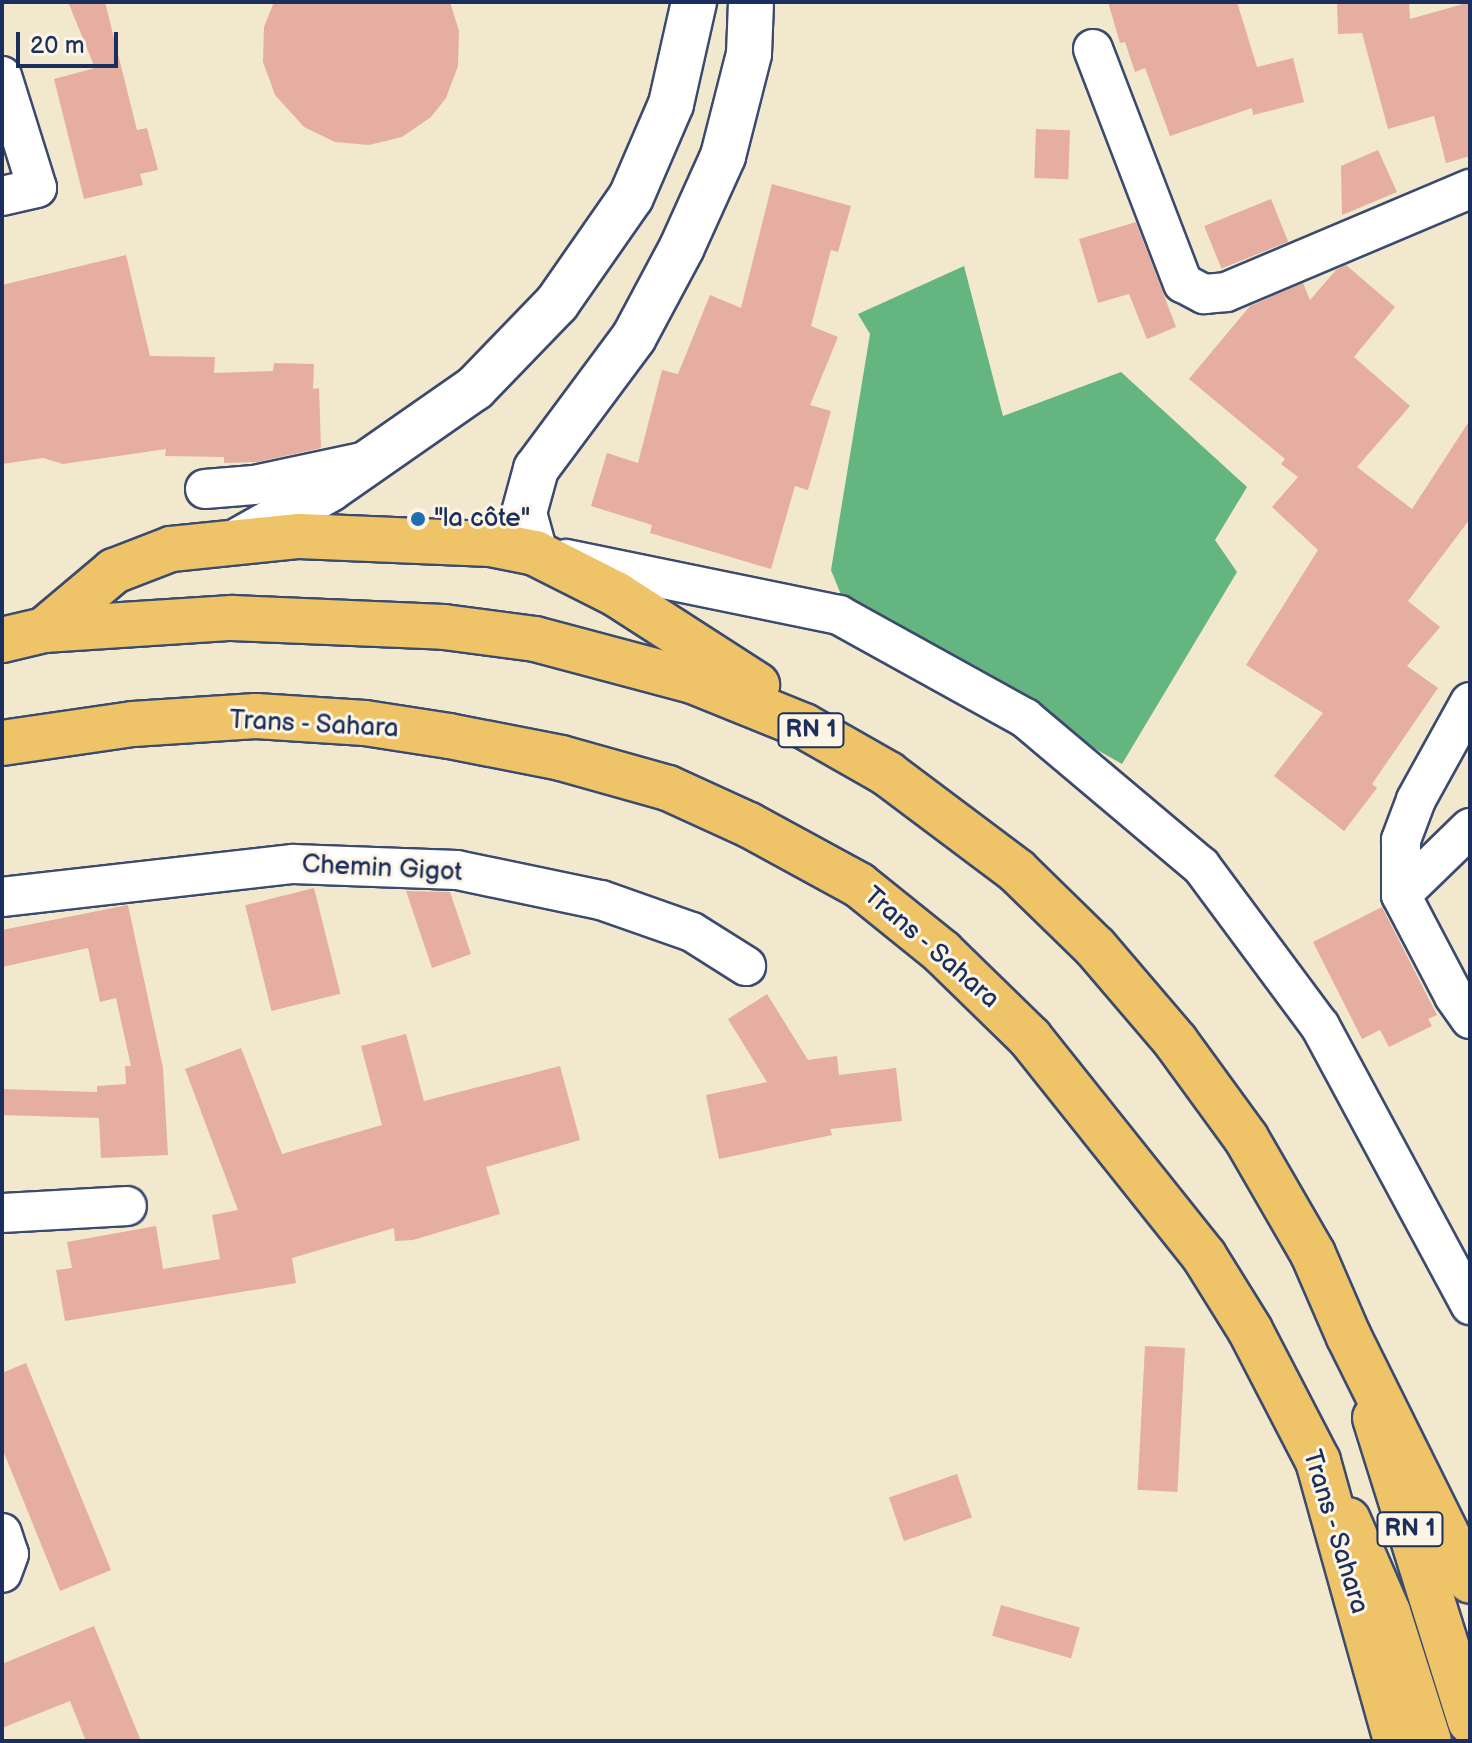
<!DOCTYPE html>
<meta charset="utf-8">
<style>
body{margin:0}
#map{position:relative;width:1472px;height:1743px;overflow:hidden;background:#f2e8cd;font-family:"Balsamiq Sans",sans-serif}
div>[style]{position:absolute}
.forest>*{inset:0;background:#65b580}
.building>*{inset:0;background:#e5aea1;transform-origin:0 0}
.roads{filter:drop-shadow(2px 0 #3b4b6f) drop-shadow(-2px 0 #3b4b6f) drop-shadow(0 2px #3b4b6f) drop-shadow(0 -2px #3b4b6f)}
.minor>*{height:38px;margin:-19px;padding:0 19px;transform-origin:19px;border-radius:19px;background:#fff}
.tertiary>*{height:44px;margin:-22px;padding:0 22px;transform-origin:22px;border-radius:22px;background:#fff}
.primary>*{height:44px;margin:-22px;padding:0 22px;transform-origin:22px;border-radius:22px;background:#efc469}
.trunk>*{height:44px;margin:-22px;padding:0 22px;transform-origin:22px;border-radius:22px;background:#efc469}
.dots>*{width:22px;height:22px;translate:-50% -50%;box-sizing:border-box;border:4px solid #fcf5e5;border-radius:50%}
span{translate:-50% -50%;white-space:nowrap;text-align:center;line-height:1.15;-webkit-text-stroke:6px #fcf5e5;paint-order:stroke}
.shield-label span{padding:2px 6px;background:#fcf5e5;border:2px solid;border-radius:6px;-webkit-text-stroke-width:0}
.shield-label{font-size:24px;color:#1b2f5e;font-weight:700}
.poi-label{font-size:26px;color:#1b2f5e}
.left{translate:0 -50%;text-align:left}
.street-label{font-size:26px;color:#1b2f5e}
.frame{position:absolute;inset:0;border:4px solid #1b2f5e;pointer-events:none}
.scale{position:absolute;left:16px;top:32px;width:102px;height:36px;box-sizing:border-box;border:4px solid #1b2f5e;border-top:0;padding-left:10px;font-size:24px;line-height:28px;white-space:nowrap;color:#1b2f5e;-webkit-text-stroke:6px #fcf5e5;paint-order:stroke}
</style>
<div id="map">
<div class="forest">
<div style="clip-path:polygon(964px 266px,1003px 416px,1121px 372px,1247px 487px,1215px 540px,1237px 572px,1122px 764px,846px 607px,831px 570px,870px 334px,858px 314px)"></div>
</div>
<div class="building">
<div style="clip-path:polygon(68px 2px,105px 2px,137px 130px,147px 128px,158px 170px,140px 174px,143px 185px,84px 199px,54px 79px,95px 68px)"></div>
<div style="clip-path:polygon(274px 2px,450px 2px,459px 31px,458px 66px,446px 98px,431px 117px,402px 137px,369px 145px,335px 142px,304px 127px,275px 95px,263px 62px,264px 27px)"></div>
<div style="clip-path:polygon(1108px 2px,1237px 2px,1257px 67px,1293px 58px,1304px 102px,1253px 115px,1252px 108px,1170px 136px,1145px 68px,1135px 72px,1125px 42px,1120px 43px)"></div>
<div style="clip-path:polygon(1337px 2px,1409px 2px,1410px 19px,1470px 2px,1470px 156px,1446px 163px,1434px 116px,1388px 129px,1362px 33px,1338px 34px)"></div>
<div style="left:1036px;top:129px;width:34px;height:49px;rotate:2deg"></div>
<div style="clip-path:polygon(1378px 150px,1397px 192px,1342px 215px,1341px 166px)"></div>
<div style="clip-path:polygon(772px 184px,851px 206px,838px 252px,831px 250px,811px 326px,838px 337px,810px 405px,831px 411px,808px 490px,795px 486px,771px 569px,650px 533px,652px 525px,591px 506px,607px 453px,638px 463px,662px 370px,678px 374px,710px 295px,741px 308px)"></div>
<div style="left:1271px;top:199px;width:46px;height:72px;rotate:68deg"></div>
<div style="clip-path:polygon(1136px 222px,1176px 327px,1147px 339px,1129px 294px,1098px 303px,1079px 239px)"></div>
<div style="clip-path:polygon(126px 255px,150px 356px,215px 357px,214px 373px,273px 371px,274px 363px,314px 364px,313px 389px,319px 388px,321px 448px,258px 462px,224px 463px,224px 457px,165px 456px,166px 449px,63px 464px,43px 458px,2px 464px,2px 285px)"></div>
<div style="clip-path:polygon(1346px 265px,1395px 307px,1354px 357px,1410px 406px,1357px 467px,1412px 509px,1470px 420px,1470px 519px,1408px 601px,1440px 627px,1407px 666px,1438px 688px,1372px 784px,1377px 788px,1344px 831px,1274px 776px,1323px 713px,1246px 665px,1318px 550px,1272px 507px,1298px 477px,1281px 464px,1285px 459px,1189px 379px,1250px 306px,1303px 283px,1310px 300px,1336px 270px)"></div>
<div style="left:314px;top:888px;width:109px;height:71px;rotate:76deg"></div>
<div style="clip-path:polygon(406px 891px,450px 892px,471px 954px,432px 968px)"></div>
<div style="clip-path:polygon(128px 905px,163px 1068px,168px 1155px,101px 1158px,99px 1118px,2px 1115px,2px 1089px,97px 1092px,97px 1086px,126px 1084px,125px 1066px,131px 1066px,116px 998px,100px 1002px,88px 948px,2px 967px,2px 930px)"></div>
<div style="clip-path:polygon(1382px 907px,1437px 1015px,1428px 1019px,1432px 1026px,1389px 1047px,1380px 1030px,1362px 1039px,1313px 942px)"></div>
<div style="clip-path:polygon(767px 994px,808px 1060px,837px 1056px,839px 1075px,896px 1068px,902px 1121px,830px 1129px,832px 1135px,719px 1159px,706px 1095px,767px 1082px,728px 1019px)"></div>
<div style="clip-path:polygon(406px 1034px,424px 1101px,560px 1066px,580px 1140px,486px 1167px,500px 1214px,413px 1240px,395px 1241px,394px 1228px,292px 1258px,296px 1283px,65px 1321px,56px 1270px,72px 1268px,67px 1242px,156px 1226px,163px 1269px,220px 1259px,212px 1215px,238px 1210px,185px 1069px,241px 1048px,282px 1154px,382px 1125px,361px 1046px)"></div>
<div style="left:1145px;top:1346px;width:40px;height:144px;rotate:3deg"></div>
<div style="clip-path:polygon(26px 1363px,111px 1570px,60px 1591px,2px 1448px,2px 1373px)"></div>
<div style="left:957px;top:1474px;width:46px;height:72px;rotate:71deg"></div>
<div style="left:1001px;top:1605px;width:82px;height:32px;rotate:16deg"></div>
<div style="clip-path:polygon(94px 1626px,141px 1741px,86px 1741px,70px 1701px,2px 1728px,2px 1664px)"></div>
</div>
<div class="roads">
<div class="minor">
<div style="left:1093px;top:49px;width:251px;rotate:69deg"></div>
<div style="left:1183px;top:283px;width:24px;rotate:28deg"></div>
<div style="left:1204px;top:294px;width:22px;rotate:-5deg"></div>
<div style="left:1226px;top:292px;width:265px;rotate:-22.9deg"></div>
<div style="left:2px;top:76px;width:117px;rotate:72.6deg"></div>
<div style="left:37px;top:188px;width:36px;rotate:167deg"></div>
<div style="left:205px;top:489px;width:49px;rotate:-4.7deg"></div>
<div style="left:254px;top:485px;width:116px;rotate:-12deg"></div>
<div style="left:566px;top:559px;width:279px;rotate:11.6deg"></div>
<div style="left:839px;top:615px;width:213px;rotate:29deg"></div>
<div style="left:1025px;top:718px;width:230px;rotate:40.1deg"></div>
<div style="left:1201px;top:866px;width:199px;rotate:53.4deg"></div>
<div style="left:1320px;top:1026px;width:317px;rotate:61.7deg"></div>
<div style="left:1470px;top:702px;width:112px;rotate:118.9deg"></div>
<div style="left:1416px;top:800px;width:43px;rotate:110.6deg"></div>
<div style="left:1401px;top:840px;width:55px;rotate:90deg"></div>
<div style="left:1401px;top:895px;width:114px;rotate:62.3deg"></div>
<div style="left:1454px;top:996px;width:28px;rotate:55deg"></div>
<div style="left:1401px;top:895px;width:96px;rotate:-44.2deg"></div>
<div style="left:2px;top:897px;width:293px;rotate:-6.5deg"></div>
<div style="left:293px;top:864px;width:164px;rotate:2.1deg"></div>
<div style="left:457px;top:870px;width:147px;rotate:11.8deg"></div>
<div style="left:601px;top:900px;width:96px;rotate:19.4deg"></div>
<div style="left:692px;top:932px;width:64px;rotate:32.2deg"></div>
<div style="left:2px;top:1213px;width:125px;rotate:-3.2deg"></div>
<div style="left:2px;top:1533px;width:22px;rotate:72deg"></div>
<div style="left:9px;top:1554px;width:20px;rotate:110deg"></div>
</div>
<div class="tertiary">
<div style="left:236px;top:542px;width:108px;rotate:-29.4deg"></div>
<div style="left:330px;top:489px;width:177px;rotate:-34.9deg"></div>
<div style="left:475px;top:388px;width:118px;rotate:-46deg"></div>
<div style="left:557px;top:303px;width:129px;rotate:-55.1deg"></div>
<div style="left:631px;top:197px;width:101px;rotate:-66.7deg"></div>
<div style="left:671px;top:104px;width:105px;rotate:-77.3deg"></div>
<div style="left:535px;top:553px;width:41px;rotate:-105.4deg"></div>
<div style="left:524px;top:513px;width:46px;rotate:-74.7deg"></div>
<div style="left:536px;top:469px;width:164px;rotate:-53.4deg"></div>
<div style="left:634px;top:337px;width:102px;rotate:-61.9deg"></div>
<div style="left:682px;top:247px;width:100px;rotate:-65.7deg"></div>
<div style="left:723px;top:156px;width:105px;rotate:-75.7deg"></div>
<div style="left:749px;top:54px;width:52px;rotate:-87.8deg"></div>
</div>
<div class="primary">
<div style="left:1375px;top:1418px;width:318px;rotate:72.6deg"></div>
<div style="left:1348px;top:1520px;width:100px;rotate:66.5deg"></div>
<div style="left:1388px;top:1612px;width:135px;rotate:72.4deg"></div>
</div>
<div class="trunk">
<div style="left:44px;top:630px;width:92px;rotate:-40.1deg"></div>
<div style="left:114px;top:571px;width:61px;rotate:-21.1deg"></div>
<div style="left:171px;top:549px;width:129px;rotate:-5.8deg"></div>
<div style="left:299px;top:536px;width:191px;rotate:2.4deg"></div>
<div style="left:490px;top:544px;width:46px;rotate:11.3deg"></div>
<div style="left:535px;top:553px;width:91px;rotate:26.8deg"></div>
<div style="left:616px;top:594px;width:168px;rotate:32.8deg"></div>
<div style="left:2px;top:640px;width:43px;rotate:-13.4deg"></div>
<div style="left:44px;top:630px;width:188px;rotate:-3.7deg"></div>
<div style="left:232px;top:618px;width:212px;rotate:2.4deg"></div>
<div style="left:444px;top:627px;width:92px;rotate:7.5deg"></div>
<div style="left:535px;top:639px;width:163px;rotate:14.9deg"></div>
<div style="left:693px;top:681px;width:120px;rotate:22.1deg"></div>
<div style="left:804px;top:726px;width:97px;rotate:29.7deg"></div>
<div style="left:888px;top:774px;width:161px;rotate:36.9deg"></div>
<div style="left:1017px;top:871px;width:109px;rotate:44.3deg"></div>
<div style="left:1095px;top:947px;width:125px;rotate:49.5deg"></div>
<div style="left:1176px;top:1042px;width:119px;rotate:53.9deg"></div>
<div style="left:1246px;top:1138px;width:134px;rotate:60deg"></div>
<div style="left:1313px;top:1254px;width:90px;rotate:66.6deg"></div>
<div style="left:1349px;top:1337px;width:272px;rotate:63.6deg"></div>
<div style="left:2px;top:743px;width:132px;rotate:-8.3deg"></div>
<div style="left:133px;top:724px;width:123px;rotate:-3.7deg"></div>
<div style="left:256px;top:716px;width:109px;rotate:3.7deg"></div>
<div style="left:365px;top:723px;width:85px;rotate:8.8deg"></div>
<div style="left:449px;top:736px;width:114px;rotate:11.1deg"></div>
<div style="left:561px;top:758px;width:111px;rotate:15.7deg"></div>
<div style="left:668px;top:788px;width:89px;rotate:24.6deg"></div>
<div style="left:749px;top:825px;width:125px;rotate:28.6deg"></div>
<div style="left:859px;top:885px;width:107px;rotate:38.9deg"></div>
<div style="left:942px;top:952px;width:123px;rotate:44.3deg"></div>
<div style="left:1030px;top:1038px;width:279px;rotate:51.4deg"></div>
<div style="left:1204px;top:1256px;width:87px;rotate:58.1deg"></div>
<div style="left:1250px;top:1330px;width:148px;rotate:62.6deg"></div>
<div style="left:1318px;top:1461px;width:291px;rotate:74.4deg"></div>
</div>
</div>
<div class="dots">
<div style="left:418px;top:519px;background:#1f6fb2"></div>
</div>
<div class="shield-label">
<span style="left:811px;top:730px">RN 1</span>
<span style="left:1410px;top:1529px">RN 1</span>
</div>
<div class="poi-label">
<span class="left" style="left:434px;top:519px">"la côte"</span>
</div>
<div class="street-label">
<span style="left:314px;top:725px;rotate:3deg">Trans - Sahara</span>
<span style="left:382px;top:869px;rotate:3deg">Chemin Gigot</span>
<span style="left:931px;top:948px;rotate:41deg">Trans - Sahara</span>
<span style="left:1335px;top:1532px;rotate:73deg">Trans - Sahara</span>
</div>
<div class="frame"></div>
<div class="scale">20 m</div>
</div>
